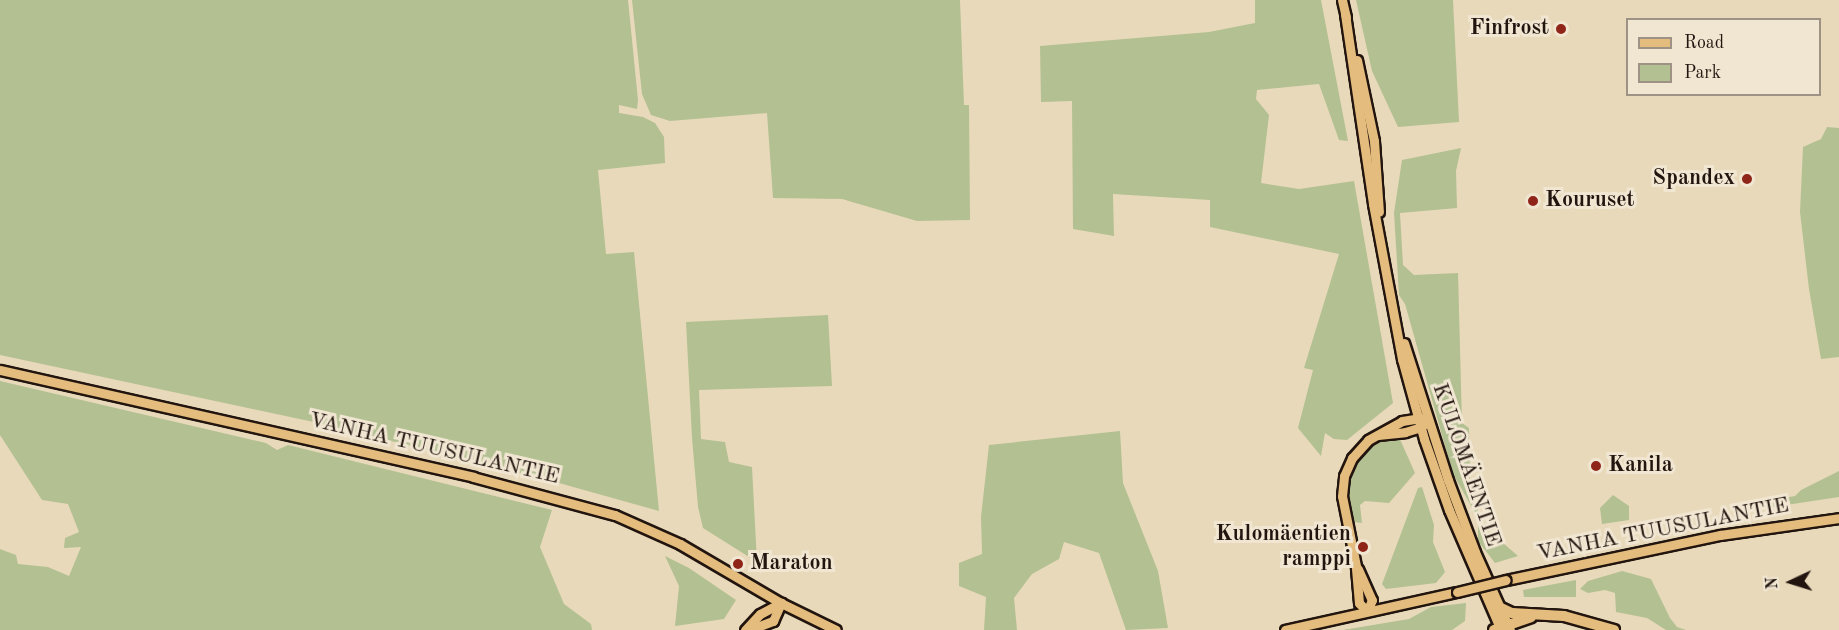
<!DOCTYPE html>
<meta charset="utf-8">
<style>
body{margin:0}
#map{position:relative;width:1839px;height:630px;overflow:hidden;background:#e8d9ba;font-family:"Old Standard TT",serif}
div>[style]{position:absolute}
.green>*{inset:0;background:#b3c092}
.roads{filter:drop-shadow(2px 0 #22150f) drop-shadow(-2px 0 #22150f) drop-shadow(0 2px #22150f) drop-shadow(0 -2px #22150f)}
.major>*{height:9px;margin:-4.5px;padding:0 4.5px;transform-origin:4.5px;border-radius:4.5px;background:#e4bc7d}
.highway>*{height:10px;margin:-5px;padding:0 5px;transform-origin:5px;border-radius:5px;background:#e4bc7d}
.bridges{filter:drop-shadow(2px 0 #22150f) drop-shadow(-2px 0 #22150f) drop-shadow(0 2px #22150f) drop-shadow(0 -2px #22150f)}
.major-bridge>*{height:9px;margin:-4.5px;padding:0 4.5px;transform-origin:4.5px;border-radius:4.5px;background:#e4bc7d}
.dots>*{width:16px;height:16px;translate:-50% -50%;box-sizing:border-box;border:3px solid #f0e6d2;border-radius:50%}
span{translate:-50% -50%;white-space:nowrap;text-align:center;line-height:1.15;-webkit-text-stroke:6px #f0e6d2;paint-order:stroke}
.poi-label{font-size:22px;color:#22150f;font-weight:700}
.right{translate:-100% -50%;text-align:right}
.left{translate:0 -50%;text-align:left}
.street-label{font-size:22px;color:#22150f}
.legend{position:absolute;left:1626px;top:18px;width:195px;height:78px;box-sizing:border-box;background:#f0e6d2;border:2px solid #9e9284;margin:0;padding:8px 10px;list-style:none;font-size:18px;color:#22150f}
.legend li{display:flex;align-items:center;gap:12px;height:30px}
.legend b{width:30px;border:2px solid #9e9284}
.north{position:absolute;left:1761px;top:552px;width:60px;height:60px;-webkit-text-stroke:4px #f0e6d2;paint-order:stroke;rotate:266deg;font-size:16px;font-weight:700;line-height:24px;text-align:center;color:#22150f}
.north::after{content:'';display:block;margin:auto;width:21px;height:27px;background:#22150f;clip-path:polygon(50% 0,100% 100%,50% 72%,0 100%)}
</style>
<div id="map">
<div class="green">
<div style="clip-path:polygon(0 0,628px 0,638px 100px,637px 109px,619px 105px,619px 113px,643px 117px,655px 123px,664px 137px,665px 163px,598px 170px,606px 254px,634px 252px,659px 511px,559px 483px,323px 424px,0 355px)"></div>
<div style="clip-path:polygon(632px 0,960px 0,964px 105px,969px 105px,970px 220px,917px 221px,842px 199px,773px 198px,767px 113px,670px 121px,651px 115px,642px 94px)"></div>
<div style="clip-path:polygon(1255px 0,1321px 0,1348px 141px,1339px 140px,1319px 84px,1257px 90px,1256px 99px,1269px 115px,1261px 183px,1299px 189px,1354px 181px,1393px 403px,1347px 440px,1334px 439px,1325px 433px,1321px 456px,1298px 428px,1313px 370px,1304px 368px,1339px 254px,1210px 227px,1210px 200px,1113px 194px,1114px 236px,1073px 229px,1072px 101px,1041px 102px,1040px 46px,1209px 32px,1255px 23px)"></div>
<div style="clip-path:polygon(1356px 0,1453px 0,1459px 122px,1398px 127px,1372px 71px)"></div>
<div style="clip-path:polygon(1827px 127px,1839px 128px,1839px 357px,1821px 359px,1809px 289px,1800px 212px,1803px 147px,1821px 139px)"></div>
<div style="clip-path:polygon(1461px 148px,1456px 171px,1457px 208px,1400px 213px,1403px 265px,1414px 275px,1458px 273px,1462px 423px,1469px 428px,1470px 482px,1478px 510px,1488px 530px,1518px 556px,1495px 563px,1478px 541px,1478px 518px,1453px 474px,1405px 304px,1399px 295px,1394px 213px,1402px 160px)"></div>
<div style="clip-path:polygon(828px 315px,832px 386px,699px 390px,701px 439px,725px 442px,729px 462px,752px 467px,757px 562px,703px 528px,698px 507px,692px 438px,686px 322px)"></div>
<div style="clip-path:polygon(0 381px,266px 443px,277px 450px,288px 445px,552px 510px,540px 547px,564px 604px,591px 624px,592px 630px,0 630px,0 549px,16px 555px,18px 564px,48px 567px,69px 576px,81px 547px,64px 548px,65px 538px,79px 532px,68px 504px,42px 500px,0 435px)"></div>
<div style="clip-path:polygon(1120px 431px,1123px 483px,1158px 571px,1168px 628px,1126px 630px,1099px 553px,1064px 542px,1059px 559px,1032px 574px,1014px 598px,1017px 630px,984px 630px,986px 597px,959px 586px,959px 563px,982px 554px,981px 517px,989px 445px)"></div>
<div style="clip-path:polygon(1392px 436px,1399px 437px,1415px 473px,1389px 503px,1365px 501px,1360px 505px,1362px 523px,1354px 522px,1348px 488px,1358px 457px,1366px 447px)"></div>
<div style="clip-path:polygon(1839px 471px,1839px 497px,1746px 511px,1754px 503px,1795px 496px,1801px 490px)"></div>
<div style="clip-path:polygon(1422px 487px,1434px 525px,1433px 542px,1445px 572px,1436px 583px,1386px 589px,1382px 584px,1418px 488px)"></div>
<div style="clip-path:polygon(1613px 495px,1629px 506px,1629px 520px,1602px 524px,1600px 508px)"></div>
<div style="clip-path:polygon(665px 556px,689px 568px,736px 600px,724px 619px,675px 626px,679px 586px)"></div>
<div style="clip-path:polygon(1622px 571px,1651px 579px,1670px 618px,1677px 627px,1686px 630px,1666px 630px,1647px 618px,1616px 612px,1615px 593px,1605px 590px,1588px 593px,1580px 589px,1588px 581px)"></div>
<div style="clip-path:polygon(1576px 580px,1576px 597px,1524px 597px,1523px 590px)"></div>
<div style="clip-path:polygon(1466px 603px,1465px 621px,1452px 630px,1343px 630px,1409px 619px,1431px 607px)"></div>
</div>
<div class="roads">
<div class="major">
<div style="left:1342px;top:0;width:18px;rotate:77deg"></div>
<div style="left:1345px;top:14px;width:192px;rotate:81.6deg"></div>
<div style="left:1373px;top:204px;width:158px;rotate:79.4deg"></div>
<div style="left:1402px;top:359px;width:83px;rotate:74.6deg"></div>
<div style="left:1424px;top:439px;width:75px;rotate:70.6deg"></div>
<div style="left:1449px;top:510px;width:131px;rotate:66.6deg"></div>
<div style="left:1357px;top:60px;width:83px;rotate:78.1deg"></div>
<div style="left:1374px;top:141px;width:71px;rotate:86deg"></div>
<div style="left:1404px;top:343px;width:144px;rotate:72.2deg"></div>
<div style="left:1448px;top:480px;width:77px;rotate:69.4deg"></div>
<div style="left:1475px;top:552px;width:85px;rotate:65.8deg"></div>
<div style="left:0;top:370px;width:485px;rotate:12.7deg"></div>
<div style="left:473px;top:477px;width:147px;rotate:15deg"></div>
<div style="left:615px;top:515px;width:71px;rotate:24deg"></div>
<div style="left:680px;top:544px;width:117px;rotate:30.3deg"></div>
<div style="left:781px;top:603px;width:61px;rotate:26.1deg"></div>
<div style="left:1378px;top:435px;width:27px;rotate:-6deg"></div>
<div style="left:1405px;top:432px;width:17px;rotate:-17deg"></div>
<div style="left:1421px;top:427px;width:6px;rotate:-45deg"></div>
<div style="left:1358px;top:569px;width:34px;rotate:66deg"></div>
<div style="left:1372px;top:600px;width:12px;rotate:114deg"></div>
<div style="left:1506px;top:580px;width:219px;rotate:-11.9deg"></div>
<div style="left:1720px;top:535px;width:120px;rotate:-8.1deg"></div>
<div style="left:1367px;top:611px;width:11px;rotate:-135deg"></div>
<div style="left:1359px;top:603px;width:37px;rotate:-95deg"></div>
<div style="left:1356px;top:566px;width:71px;rotate:-101.3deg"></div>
<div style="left:1342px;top:496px;width:20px;rotate:-84deg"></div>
<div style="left:1344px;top:476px;width:20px;rotate:-66deg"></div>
<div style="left:1352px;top:458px;width:24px;rotate:-48deg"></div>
<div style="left:1368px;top:440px;width:39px;rotate:-29deg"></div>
<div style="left:1402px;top:421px;width:19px;rotate:-9deg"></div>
<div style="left:745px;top:630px;width:22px;rotate:-47deg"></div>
<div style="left:760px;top:614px;width:24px;rotate:-28deg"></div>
<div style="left:749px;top:630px;width:26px;rotate:-21deg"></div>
<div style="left:773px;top:621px;width:20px;rotate:-66deg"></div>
<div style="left:1285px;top:630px;width:176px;rotate:-12.5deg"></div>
</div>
<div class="highway">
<div style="left:1499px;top:607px;width:14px;rotate:25deg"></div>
<div style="left:1512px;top:613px;width:52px;rotate:3.3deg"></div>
<div style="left:1564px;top:616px;width:52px;rotate:15.6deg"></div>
<div style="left:1494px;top:630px;width:39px;rotate:-19deg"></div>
</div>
</div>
<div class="bridges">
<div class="major-bridge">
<div style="left:1457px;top:592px;width:50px;rotate:-13.8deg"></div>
</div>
</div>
<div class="dots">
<div style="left:1561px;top:29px;background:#8f2418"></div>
<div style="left:1747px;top:179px;background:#8f2418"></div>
<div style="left:1533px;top:201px;background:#8f2418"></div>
<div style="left:1596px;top:466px;background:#8f2418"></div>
<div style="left:1363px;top:547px;background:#8f2418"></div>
<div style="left:738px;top:564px;background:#8f2418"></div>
</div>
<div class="poi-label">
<span class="right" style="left:1549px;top:29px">Finfrost</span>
<span class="right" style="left:1735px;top:179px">Spandex</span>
<span class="left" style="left:1545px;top:201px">Kouruset</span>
<span class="left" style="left:1608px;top:466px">Kanila</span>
<span class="right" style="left:1351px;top:547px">Kulomäentien<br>ramppi</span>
<span class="left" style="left:750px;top:564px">Maraton</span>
</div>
<div class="street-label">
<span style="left:434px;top:449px;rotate:13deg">VANHA TUUSULANTIE</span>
<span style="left:1466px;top:465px;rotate:71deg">KULOMÄENTIE</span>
<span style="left:1663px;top:530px;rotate:-11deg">VANHA TUUSULANTIE</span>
</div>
<ul class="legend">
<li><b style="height:8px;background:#e4bc7d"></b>Road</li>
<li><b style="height:16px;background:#b3c092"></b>Park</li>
</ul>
<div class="north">N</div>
</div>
